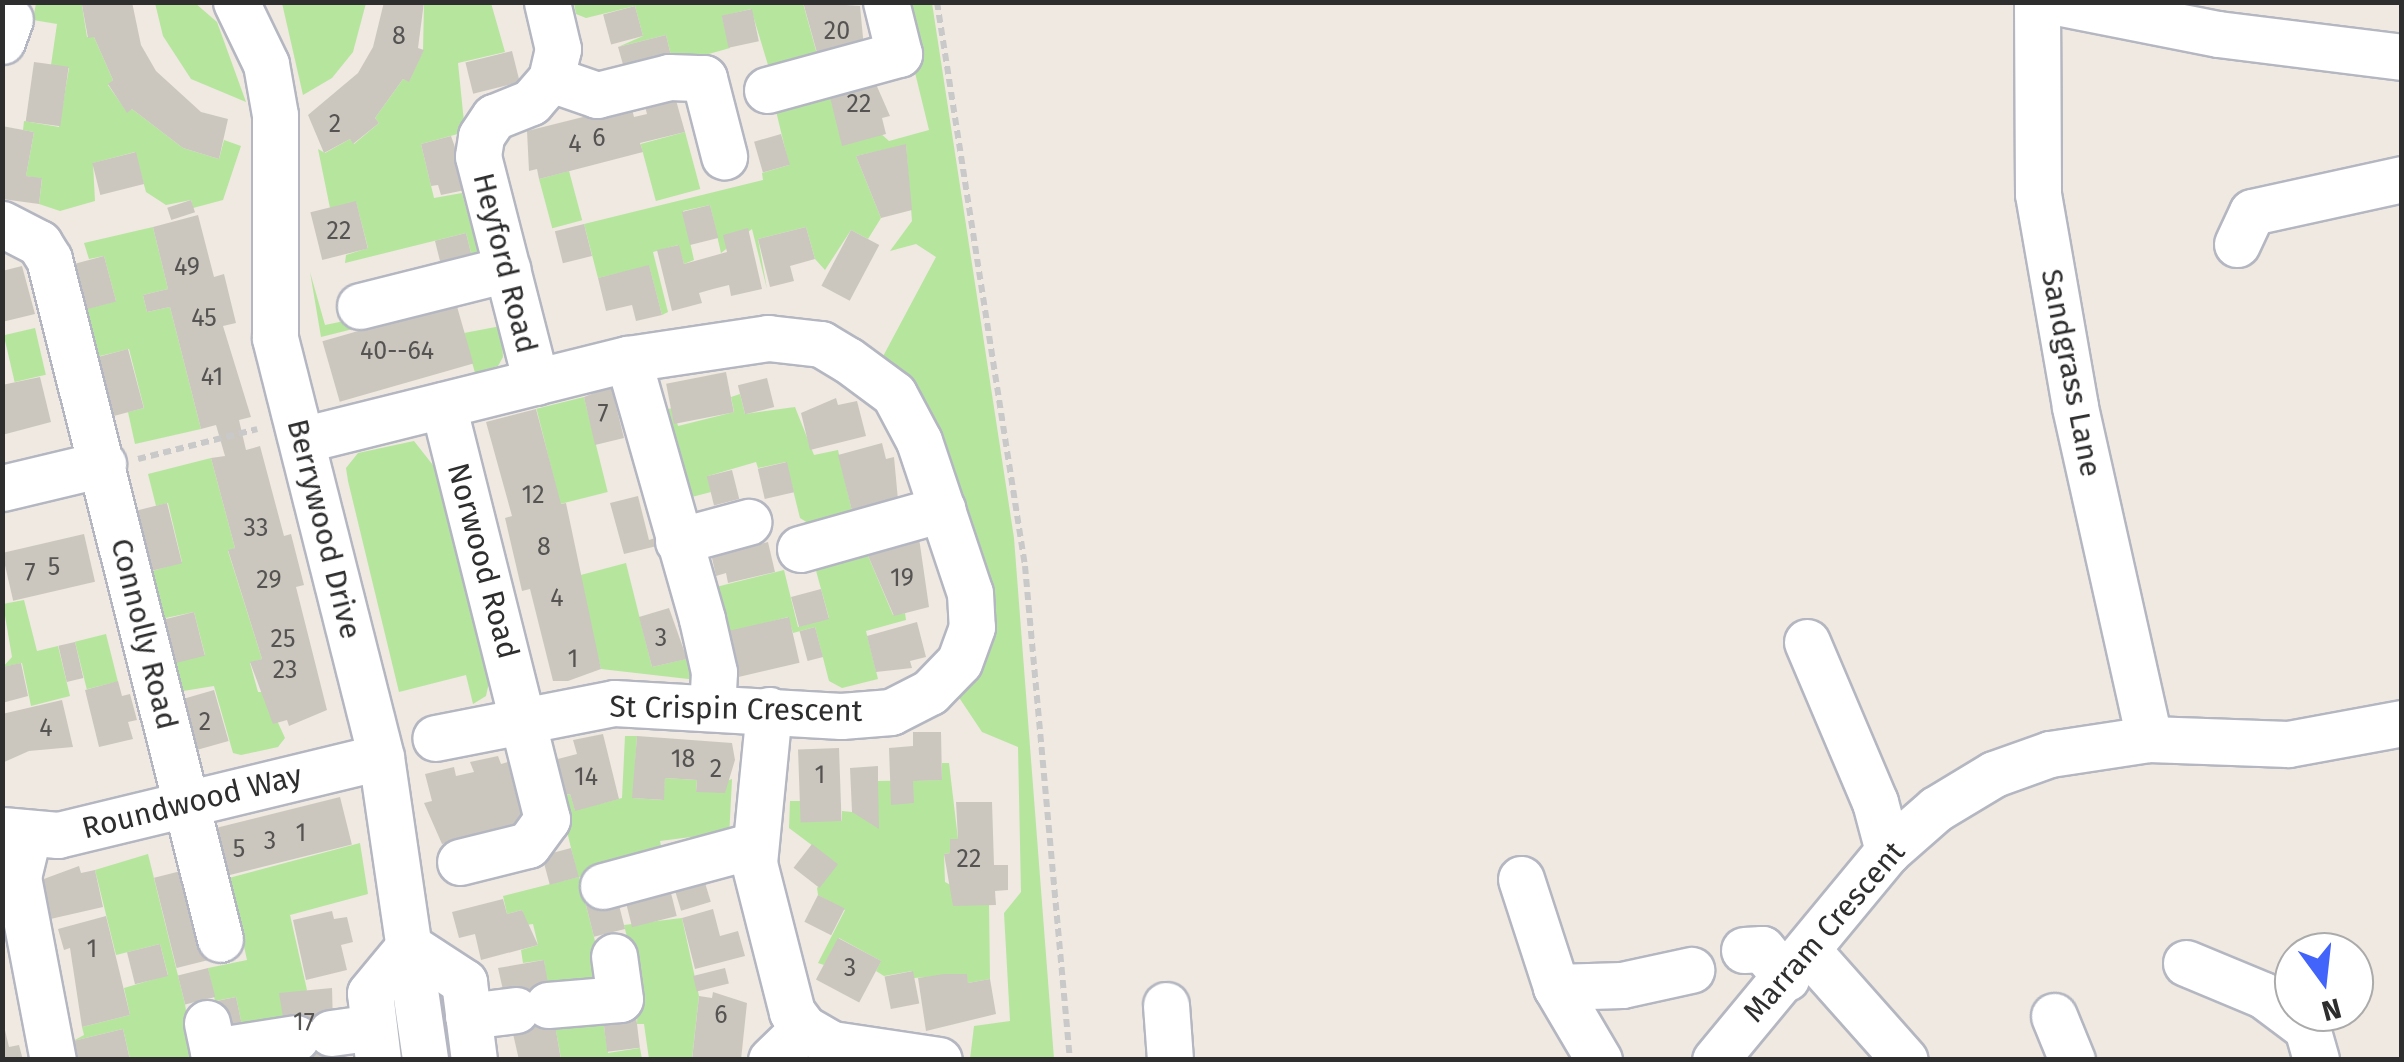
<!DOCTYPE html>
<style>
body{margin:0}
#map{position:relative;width:2404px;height:1062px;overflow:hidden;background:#efe9e1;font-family:"Fira Sans",sans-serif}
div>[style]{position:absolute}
.green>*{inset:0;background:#b6e59e;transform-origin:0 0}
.building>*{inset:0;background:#cbc7bf;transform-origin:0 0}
.path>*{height:6px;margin-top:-3px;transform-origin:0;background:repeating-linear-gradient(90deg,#c9c9c9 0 8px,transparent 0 13px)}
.roads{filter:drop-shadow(2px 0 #b4b7c1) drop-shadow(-2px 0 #b4b7c1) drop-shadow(0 2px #b4b7c1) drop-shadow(0 -2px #b4b7c1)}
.minor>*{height:45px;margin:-22.5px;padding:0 22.5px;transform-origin:22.5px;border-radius:22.5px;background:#fff}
span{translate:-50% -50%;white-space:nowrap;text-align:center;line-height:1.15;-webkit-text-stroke:9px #fff;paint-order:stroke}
.number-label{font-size:25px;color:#555452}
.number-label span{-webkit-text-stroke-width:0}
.street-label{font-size:30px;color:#2e2e2e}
.frame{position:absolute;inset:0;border:5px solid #2e2e2e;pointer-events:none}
.north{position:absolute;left:2274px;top:932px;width:100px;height:100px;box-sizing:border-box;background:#fff;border:2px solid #ababab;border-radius:50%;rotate:165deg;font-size:28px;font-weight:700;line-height:40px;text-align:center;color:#2e2e2e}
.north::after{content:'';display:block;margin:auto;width:35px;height:45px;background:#4264fb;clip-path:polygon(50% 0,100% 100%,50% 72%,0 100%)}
</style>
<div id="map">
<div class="green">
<div style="clip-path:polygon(36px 3px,88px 3px,82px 5px,87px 37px,94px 37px,113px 80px,108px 85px,127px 112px,132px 109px,183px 148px,219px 159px,224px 140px,241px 146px,223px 200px,193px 208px,191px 200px,166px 205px,146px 192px,135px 152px,93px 163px,95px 201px,60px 211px,39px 204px,42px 179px,26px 176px,34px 132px,23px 130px,24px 121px,59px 127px,69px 68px,51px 65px,57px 24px,33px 20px)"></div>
<div style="clip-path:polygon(155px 3px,195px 3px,217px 22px,246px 102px,191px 79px,163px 36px)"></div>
<div style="clip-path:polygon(282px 3px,366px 3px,353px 52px,332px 78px,303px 95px)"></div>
<div style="clip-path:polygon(424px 3px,491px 3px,505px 52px,458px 63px,465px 132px,421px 144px,434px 198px,462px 193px,481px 263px,474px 265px,466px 233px,345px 263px,346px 255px,368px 248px,356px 202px,330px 208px,318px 149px,325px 153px,350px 139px,354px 144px,379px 123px,375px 118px,403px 79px,409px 81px,423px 51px)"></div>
<div style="clip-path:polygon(574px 3px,803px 3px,820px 65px,785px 73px,768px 65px,751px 9px,722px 16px,730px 48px,673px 64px,666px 35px,618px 47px,643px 36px,635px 6px,586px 18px,576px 14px)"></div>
<div style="clip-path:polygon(898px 3px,932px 3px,1014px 538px,1054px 1059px,970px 1059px,974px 1026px,1010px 1021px,1004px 913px,1021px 892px,1018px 747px,982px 732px,954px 690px,971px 665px,880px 362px,936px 257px,916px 244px,890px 251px,912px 221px,906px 145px,856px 156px,881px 218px,868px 239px,851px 230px,825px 270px,815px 259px,806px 227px,758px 239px,767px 289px,752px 229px,721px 253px,710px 205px,683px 211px,694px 260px,684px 264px,678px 245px,653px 252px,668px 312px,662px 315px,649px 266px,598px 278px,584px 224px,763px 180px,762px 173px,789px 165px,776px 111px,788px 95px,827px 85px,889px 141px,929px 130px)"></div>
<div style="left:685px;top:132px;width:59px;height:46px;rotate:75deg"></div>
<div style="left:569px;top:171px;width:51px;height:31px;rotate:75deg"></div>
<div style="clip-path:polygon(153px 227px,168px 289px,143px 295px,147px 312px,170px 307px,201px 429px,135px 444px,128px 412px,144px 408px,129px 349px,96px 357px,83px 310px,116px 301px,104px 256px,89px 259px,84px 243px)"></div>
<div style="clip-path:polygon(310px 272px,325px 325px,359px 318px,361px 327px,321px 337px)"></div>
<div style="clip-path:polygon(501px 326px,503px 357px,498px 366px,475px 373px,464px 333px)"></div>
<div style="left:35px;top:328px;width:48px;height:32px;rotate:77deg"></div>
<div style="clip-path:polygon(740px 394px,745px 414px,795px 407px,814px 455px,838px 450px,852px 511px,816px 528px,800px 518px,786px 462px,758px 468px,756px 462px,708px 476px,711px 492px,684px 499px,663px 410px,673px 408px,678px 426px,734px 412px,731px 397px)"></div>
<div style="left:584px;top:397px;width:98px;height:49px;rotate:76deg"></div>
<div style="clip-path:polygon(414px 441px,436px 469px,490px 678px,486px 696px,473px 704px,466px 675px,399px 692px,348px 481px,346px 468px,358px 453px)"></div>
<div style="clip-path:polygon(211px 458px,235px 548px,228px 551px,262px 659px,250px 663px,258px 692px,264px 692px,285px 738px,278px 747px,241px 755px,233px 753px,214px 686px,177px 692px,171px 663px,205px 655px,194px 612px,161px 619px,149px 572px,182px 562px,168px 503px,156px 506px,148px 474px)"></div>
<div style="clip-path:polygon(866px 551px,893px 615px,905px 613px,906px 620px,866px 631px,878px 679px,842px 688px,829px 681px,815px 627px,793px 633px,788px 617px,720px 635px,708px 589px,784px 570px,798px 627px,829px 618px,815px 567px)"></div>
<div style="clip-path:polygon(626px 563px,652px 667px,686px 659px,684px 650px,694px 651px,697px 680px,601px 669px,577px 576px)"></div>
<div style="clip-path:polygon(24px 600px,37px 651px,58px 646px,70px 696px,31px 706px,22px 663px,3px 667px,12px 657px,3px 604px)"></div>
<div style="left:106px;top:634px;width:49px;height:32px;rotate:76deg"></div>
<div style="clip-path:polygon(625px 736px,637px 736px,633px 798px,663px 800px,665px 778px,697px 780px,696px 792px,732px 779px,729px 838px,695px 847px,691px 837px,660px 841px,663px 855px,579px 877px,602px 969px,592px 983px,548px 991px,544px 960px,523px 963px,521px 950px,538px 945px,533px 924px,526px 925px,522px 910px,507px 914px,503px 896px,578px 877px,559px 798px,570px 794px,575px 810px,622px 798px)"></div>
<div style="clip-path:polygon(942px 763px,949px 763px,958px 839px,950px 839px,950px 853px,944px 854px,945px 882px,989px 905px,990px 979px,968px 983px,966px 974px,914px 978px,912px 971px,884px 976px,876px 971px,881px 961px,839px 938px,824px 965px,818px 963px,845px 910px,818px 895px,817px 888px,837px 864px,789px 828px,790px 801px,801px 801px,802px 821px,842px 821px,842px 811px,852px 812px,878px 781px,942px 780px)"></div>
<div style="clip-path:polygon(360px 843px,368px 894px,290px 915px,307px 990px,284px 1025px,243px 1030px,236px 997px,215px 1001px,208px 968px,247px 960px,229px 878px)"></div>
<div style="clip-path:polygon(148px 854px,185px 1004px,193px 1059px,130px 1059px,123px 1029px,73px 1041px,84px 1035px,82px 1027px,130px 1015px,124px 988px,168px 975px,160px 944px,116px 955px,95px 870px)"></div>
<div style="clip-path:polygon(682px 918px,699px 996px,692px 1059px,649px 1059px,644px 1024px,637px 1024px,638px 982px,624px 925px)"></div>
<div style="clip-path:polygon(554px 1020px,603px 1020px,608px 1053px,640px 1048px,642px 1059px,561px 1059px)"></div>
</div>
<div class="building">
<div style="clip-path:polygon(132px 2px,141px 45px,156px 71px,201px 112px,228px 119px,219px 159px,183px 148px,132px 109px,127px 113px,108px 84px,113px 80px,94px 37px,88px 38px,82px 5px)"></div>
<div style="clip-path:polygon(384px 2px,424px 2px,418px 48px,424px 50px,409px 82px,403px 79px,375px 118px,379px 123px,353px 144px,350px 139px,324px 153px,308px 115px,358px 73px,373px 47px)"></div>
<div style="clip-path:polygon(803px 2px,860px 6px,864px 48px,819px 60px)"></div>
<div style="left:635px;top:6px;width:31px;height:33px;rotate:75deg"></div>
<div style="left:752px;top:9px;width:33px;height:31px;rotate:78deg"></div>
<div style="clip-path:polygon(666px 35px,673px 64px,666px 65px,685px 132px,640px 143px,643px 152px,539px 179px,537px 169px,529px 171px,527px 131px,631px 105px,634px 117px,647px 114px,636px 72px,626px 75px,618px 47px)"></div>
<div style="left:512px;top:51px;width:32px;height:48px;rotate:76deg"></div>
<div style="left:34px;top:62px;width:35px;height:60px;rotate:8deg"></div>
<div style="clip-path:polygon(872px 75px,890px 116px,882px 118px,886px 134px,842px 146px,827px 85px)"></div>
<div style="clip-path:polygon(2px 126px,34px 132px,26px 176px,42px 178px,39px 204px,2px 199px)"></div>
<div style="left:781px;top:134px;width:32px;height:28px;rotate:74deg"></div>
<div style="clip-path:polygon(451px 136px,470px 189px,441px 195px,438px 185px,431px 186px,421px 144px)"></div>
<div style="clip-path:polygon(906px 144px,912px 210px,881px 218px,856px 156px)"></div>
<div style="left:136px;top:152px;width:33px;height:45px;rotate:76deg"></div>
<div style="left:191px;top:200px;width:13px;height:25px;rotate:72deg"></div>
<div style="left:356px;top:201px;width:49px;height:47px;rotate:76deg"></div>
<div style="left:710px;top:205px;width:34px;height:29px;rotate:76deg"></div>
<div style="clip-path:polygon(198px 215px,214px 277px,224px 274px,236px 323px,223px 326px,251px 417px,239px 420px,246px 450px,260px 446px,284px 536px,291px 534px,304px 585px,296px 587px,327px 710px,289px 726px,287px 720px,273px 724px,250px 662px,262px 659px,228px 550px,235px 548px,211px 458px,225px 456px,216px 425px,201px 429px,170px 307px,147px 312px,143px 295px,168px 289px,153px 227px)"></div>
<div style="left:584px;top:224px;width:33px;height:30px;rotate:76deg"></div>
<div style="clip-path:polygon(806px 227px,815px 259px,790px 266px,794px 281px,770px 287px,758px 239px)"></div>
<div style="clip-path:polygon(748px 228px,762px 289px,731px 296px,729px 285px,713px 289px,699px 293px,702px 303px,672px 311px,657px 250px,679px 245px,684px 264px,727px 252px,723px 235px)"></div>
<div style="left:851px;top:230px;width:32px;height:63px;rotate:28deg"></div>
<div style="left:466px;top:233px;width:33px;height:32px;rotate:76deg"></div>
<div style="left:104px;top:256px;width:47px;height:33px;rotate:75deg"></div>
<div style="clip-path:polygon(649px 265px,662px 315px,636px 321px,632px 305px,606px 311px,598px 278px)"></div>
<div style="clip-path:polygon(22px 266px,35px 314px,2px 322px,2px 271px)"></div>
<div style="left:456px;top:303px;width:63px;height:139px;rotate:74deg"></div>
<div style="left:128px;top:349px;width:61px;height:33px;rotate:75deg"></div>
<div style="left:726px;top:372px;width:41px;height:61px;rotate:79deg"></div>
<div style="clip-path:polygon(40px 377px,51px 422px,2px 435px,2px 385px)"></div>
<div style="left:767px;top:378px;width:30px;height:30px;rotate:76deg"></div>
<div style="clip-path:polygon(617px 384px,613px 394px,624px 438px,595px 445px,584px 397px)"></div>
<div style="clip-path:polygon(836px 398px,838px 405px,857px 401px,866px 436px,810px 450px,801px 413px)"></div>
<div style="clip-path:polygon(536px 409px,561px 504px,566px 503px,601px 669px,568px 681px,553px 681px,530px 589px,522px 591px,505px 518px,512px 516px,486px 422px)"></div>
<div style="clip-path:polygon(882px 443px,886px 459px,894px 457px,898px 500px,852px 511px,838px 455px)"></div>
<div style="left:787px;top:462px;width:31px;height:30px;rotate:77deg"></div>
<div style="left:732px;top:470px;width:30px;height:26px;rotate:76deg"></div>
<div style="clip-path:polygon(638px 496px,649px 540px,655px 538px,657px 546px,624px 554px,610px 503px)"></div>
<div style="left:167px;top:503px;width:62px;height:34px;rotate:76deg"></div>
<div style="left:84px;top:534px;width:49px;height:84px;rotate:77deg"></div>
<div style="clip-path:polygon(919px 538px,929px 607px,894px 616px,866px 551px)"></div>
<div style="clip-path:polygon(768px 542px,775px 572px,728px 583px,726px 573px,716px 576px,710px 549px,720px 547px,721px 554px)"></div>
<div style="left:821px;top:589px;width:31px;height:31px;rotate:75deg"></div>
<div style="clip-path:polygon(669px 608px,687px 659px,652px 667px,639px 617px)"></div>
<div style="left:194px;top:612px;width:45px;height:34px;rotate:76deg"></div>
<div style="left:789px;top:617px;width:47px;height:66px;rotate:77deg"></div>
<div style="clip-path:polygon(917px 622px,926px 657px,910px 661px,912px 668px,876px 672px,867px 636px)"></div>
<div style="left:815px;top:627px;width:31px;height:16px;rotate:75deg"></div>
<div style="left:75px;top:642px;width:37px;height:17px;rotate:77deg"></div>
<div style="clip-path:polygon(21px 663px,28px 696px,2px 703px,2px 667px)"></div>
<div style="clip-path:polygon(118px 681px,122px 696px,130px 694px,137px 720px,128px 722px,133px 739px,99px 747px,85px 690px)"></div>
<div style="left:214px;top:690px;width:53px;height:35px;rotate:74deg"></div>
<div style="clip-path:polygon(62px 700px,73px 747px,29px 751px,2px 763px,2px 714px)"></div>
<div style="clip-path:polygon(913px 732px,941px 732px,942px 780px,913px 781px,914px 803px,891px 805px,889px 748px,913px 746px)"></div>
<div style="clip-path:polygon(603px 734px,619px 799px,575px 811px,570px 794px,562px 796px,554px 760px,577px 754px,573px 740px)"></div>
<div style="clip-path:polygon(637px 736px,732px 743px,735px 760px,725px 793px,696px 792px,697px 780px,665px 778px,664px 800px,632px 798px)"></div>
<div style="left:839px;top:748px;width:73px;height:41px;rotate:88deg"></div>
<div style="clip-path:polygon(498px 756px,501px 764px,508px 762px,513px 781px,520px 779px,525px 824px,442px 844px,424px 803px,432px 801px,425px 774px,454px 767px,456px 776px,474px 772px,470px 762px)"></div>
<div style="clip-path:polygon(878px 766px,878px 781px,879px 829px,852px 812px,850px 768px)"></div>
<div style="left:340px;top:797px;width:49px;height:128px;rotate:76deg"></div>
<div style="clip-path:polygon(956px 802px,992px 802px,994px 865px,1008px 865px,1008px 890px,995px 891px,996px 905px,953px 906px,944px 854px,950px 853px,950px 839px,958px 839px)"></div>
<div style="left:812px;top:844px;width:33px;height:30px;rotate:38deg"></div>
<div style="left:571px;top:848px;width:30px;height:30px;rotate:75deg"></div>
<div style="clip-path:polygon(79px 866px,81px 873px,95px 870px,103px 907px,46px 920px,41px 880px)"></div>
<div style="left:189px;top:869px;width:93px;height:36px;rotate:76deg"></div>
<div style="left:702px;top:873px;width:30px;height:31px;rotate:73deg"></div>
<div style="left:669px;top:885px;width:32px;height:46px;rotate:76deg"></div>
<div style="left:818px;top:895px;width:30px;height:30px;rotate:27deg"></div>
<div style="left:617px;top:897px;width:33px;height:32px;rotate:76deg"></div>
<div style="clip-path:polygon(503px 899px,507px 914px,522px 910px,538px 945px,481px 960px,475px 934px,459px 938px,452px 912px)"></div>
<div style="clip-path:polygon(713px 909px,720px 936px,738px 931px,745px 956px,695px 969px,682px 918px)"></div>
<div style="clip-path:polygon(332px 911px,334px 919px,347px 917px,353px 942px,341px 945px,347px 970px,306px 980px,293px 920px)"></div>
<div style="clip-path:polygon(106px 916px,130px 1015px,82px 1027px,70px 948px,64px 950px,58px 929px)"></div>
<div style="left:838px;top:938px;width:49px;height:47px;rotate:28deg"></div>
<div style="left:160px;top:944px;width:33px;height:34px;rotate:76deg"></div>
<div style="clip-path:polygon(544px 960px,561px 1060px,519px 1060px,498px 968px)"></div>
<div style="left:208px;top:968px;width:30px;height:31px;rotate:76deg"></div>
<div style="left:725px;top:968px;width:16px;height:33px;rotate:76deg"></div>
<div style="left:913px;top:971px;width:33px;height:29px;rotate:79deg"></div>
<div style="clip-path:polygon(944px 974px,967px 974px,968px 983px,990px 979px,996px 1014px,926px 1031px,918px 978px)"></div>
<div style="clip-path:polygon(332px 988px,334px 1060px,290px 1060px,279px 993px)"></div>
<div style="clip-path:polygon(713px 992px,747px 1003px,741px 1060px,692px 1060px,699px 996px,712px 998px)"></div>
<div style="left:236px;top:997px;width:34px;height:21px;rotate:78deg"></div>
<div style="left:636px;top:1016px;width:32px;height:33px;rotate:83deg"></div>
<div style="clip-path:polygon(4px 1026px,9px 1047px,19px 1045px,23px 1060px,2px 1060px)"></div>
<div style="clip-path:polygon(123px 1029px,130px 1060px,76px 1060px,73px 1041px)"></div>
</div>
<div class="path">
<div style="left:937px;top:2px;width:571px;rotate:81.13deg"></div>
<div style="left:1025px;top:566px;width:496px;rotate:84.8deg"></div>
<div style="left:138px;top:459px;width:123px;rotate:-14.1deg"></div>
</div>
<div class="roads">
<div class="minor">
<div style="left:236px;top:2px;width:69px;rotate:64.2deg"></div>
<div style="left:266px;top:64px;width:52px;rotate:80deg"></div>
<div style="left:275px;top:115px;width:223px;rotate:90deg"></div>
<div style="left:275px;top:338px;width:432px;rotate:75.8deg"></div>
<div style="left:381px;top:757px;width:306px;rotate:81.7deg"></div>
<div style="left:2037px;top:2px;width:192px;rotate:89.7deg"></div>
<div style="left:2038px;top:194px;width:216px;rotate:80.1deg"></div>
<div style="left:2075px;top:407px;width:340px;rotate:77.4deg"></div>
<div style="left:2056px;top:2px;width:165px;rotate:11.2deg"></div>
<div style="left:2218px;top:34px;width:185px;rotate:7.1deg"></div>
<div style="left:2px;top:41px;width:23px;rotate:-70deg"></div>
<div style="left:551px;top:79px;width:49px;rotate:19.2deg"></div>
<div style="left:597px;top:95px;width:74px;rotate:-14deg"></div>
<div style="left:669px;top:77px;width:35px;rotate:2deg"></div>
<div style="left:704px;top:78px;width:81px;rotate:75.6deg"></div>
<div style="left:767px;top:90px;width:137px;rotate:-15.3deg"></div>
<div style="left:899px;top:54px;width:54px;rotate:-104deg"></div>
<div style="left:2px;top:224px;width:42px;rotate:27.2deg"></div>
<div style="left:39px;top:243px;width:19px;rotate:58deg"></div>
<div style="left:49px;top:259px;width:701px;rotate:75.88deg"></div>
<div style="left:2237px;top:244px;width:35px;rotate:-65deg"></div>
<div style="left:2252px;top:212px;width:154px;rotate:-12.4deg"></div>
<div style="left:360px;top:306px;width:152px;rotate:-14.1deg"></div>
<div style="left:628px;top:359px;width:270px;rotate:74.1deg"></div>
<div style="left:702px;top:619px;width:54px;rotate:77.2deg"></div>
<div style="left:714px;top:672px;width:34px;rotate:93deg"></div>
<div style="left:536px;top:382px;width:233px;rotate:-104.4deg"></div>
<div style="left:478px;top:156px;width:20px;rotate:-81deg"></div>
<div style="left:481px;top:136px;width:23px;rotate:-56deg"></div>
<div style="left:494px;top:117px;width:40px;rotate:-22deg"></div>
<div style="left:531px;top:102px;width:30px;rotate:-49deg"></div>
<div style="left:551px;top:79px;width:31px;rotate:-77deg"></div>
<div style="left:558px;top:49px;width:48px;rotate:-103.2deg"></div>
<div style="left:443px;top:405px;width:427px;rotate:75.9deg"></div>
<div style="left:547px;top:819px;width:32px;rotate:126deg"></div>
<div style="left:528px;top:845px;width:70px;rotate:166deg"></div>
<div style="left:302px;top:440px;width:336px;rotate:-14deg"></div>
<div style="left:628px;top:359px;width:142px;rotate:-8.5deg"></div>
<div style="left:768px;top:338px;width:53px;rotate:6.5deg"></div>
<div style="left:821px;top:344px;width:31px;rotate:31deg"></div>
<div style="left:848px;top:360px;width:57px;rotate:36.5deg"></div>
<div style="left:894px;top:394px;width:53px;rotate:62deg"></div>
<div style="left:919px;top:441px;width:160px;rotate:71.5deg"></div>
<div style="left:970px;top:593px;width:34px;rotate:87deg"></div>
<div style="left:972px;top:627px;width:37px;rotate:110deg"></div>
<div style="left:959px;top:662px;width:42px;rotate:134deg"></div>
<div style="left:930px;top:692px;width:44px;rotate:152.9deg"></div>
<div style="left:891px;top:712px;width:50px;rotate:175.4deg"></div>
<div style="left:841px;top:716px;width:227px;rotate:-176.7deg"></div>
<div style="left:614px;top:703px;width:182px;rotate:168.9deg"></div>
<div style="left:2px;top:488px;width:104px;rotate:-13.4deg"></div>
<div style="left:678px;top:541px;width:73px;rotate:-15.2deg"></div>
<div style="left:800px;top:549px;width:148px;rotate:-15.7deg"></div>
<div style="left:1807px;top:642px;width:174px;rotate:67deg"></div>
<div style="left:1875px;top:802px;width:51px;rotate:75.1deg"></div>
<div style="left:769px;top:710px;width:154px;rotate:95.6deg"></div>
<div style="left:754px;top:863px;width:154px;rotate:75.7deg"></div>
<div style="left:792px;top:1012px;width:20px;rotate:53deg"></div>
<div style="left:804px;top:1028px;width:32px;rotate:30deg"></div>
<div style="left:832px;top:1044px;width:108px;rotate:8.5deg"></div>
<div style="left:2px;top:830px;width:56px;rotate:5.1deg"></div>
<div style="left:58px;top:835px;width:332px;rotate:-13.6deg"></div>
<div style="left:28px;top:836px;width:42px;rotate:103.7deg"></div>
<div style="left:18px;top:877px;width:186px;rotate:79.2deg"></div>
<div style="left:1521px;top:879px;width:114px;rotate:72deg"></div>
<div style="left:1556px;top:987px;width:85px;rotate:59.5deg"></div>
<div style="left:603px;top:886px;width:157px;rotate:-15.1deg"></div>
<div style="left:1744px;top:950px;width:18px;rotate:-3deg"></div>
<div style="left:1762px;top:949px;width:38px;rotate:50deg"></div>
<div style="left:1809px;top:952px;width:144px;rotate:48.4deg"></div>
<div style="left:2186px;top:963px;width:83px;rotate:22.6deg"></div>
<div style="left:2263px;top:995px;width:55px;rotate:36.9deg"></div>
<div style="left:2307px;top:1028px;width:33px;rotate:74deg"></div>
<div style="left:1556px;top:987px;width:66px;rotate:-1.7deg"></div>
<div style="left:1622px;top:985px;width:71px;rotate:-12.3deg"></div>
<div style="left:548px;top:1005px;width:72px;rotate:-4.8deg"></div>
<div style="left:620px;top:999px;width:43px;rotate:-97.9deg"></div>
<div style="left:1166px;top:1005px;width:55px;rotate:85.8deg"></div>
<div style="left:468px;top:1016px;width:48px;rotate:-7.1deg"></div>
<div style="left:2054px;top:1016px;width:48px;rotate:67.8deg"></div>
<div style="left:207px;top:1023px;width:29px;rotate:78deg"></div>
<div style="left:213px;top:1051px;width:84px;rotate:-8.9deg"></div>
<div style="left:331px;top:1033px;width:43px;rotate:-7.9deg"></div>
<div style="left:378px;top:1060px;width:67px;rotate:-96.8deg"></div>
<div style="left:370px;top:993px;width:61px;rotate:-50.3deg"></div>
<div style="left:409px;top:946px;width:66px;rotate:33.2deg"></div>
<div style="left:464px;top:982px;width:79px;rotate:82.7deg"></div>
<div style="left:771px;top:1060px;width:46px;rotate:-44.1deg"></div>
<div style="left:1715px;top:1060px;width:271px;rotate:-50.4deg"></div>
<div style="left:1888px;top:851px;width:64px;rotate:-41.2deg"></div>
<div style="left:1936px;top:809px;width:68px;rotate:-31.1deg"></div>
<div style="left:1994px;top:774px;width:59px;rotate:-19.7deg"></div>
<div style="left:2050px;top:754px;width:100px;rotate:-8.6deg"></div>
<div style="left:2149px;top:739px;width:139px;rotate:2.1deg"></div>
<div style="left:2288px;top:744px;width:116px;rotate:-10.4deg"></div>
</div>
</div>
<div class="number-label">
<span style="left:837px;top:31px">20</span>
<span style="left:399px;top:36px">8</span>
<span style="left:859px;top:104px">22</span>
<span style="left:335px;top:124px">2</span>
<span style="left:599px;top:138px">6</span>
<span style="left:575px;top:144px">4</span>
<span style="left:339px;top:231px">22</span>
<span style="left:187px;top:267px">49</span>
<span style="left:204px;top:318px">45</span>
<span style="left:397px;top:351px">40--64</span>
<span style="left:212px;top:377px">41</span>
<span style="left:603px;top:413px">7</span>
<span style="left:533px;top:495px">12</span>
<span style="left:256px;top:528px">33</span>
<span style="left:544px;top:547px">8</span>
<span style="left:54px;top:567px">5</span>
<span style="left:30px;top:572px">7</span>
<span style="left:902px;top:578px">19</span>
<span style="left:269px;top:580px">29</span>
<span style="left:557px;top:598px">4</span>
<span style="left:661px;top:638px">3</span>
<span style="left:283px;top:639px">25</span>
<span style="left:573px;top:659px">1</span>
<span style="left:285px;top:670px">23</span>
<span style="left:205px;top:722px">2</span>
<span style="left:46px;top:728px">4</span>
<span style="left:683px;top:759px">18</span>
<span style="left:716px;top:769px">2</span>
<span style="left:820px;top:775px">1</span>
<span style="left:586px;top:777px">14</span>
<span style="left:301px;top:833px">1</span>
<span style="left:270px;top:841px">3</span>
<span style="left:239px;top:849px">5</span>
<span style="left:969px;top:859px">22</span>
<span style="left:92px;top:949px">1</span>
<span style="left:850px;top:968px">3</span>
<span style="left:721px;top:1015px">6</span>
<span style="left:304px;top:1022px">17</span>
</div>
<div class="street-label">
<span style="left:505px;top:263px;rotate:76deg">Heyford Road</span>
<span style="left:2071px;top:373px;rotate:79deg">Sandgrass Lane</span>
<span style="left:324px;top:529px;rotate:76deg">Berrywood Drive</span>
<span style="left:483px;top:561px;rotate:75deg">Norwood Road</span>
<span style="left:144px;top:634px;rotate:76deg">Connolly Road</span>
<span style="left:736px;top:709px;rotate:1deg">St Crispin Crescent</span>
<span style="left:192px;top:802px;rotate:-14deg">Roundwood Way</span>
<span style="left:1824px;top:932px;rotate:-49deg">Marram Crescent</span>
</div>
<div class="frame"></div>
<div class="north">N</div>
</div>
